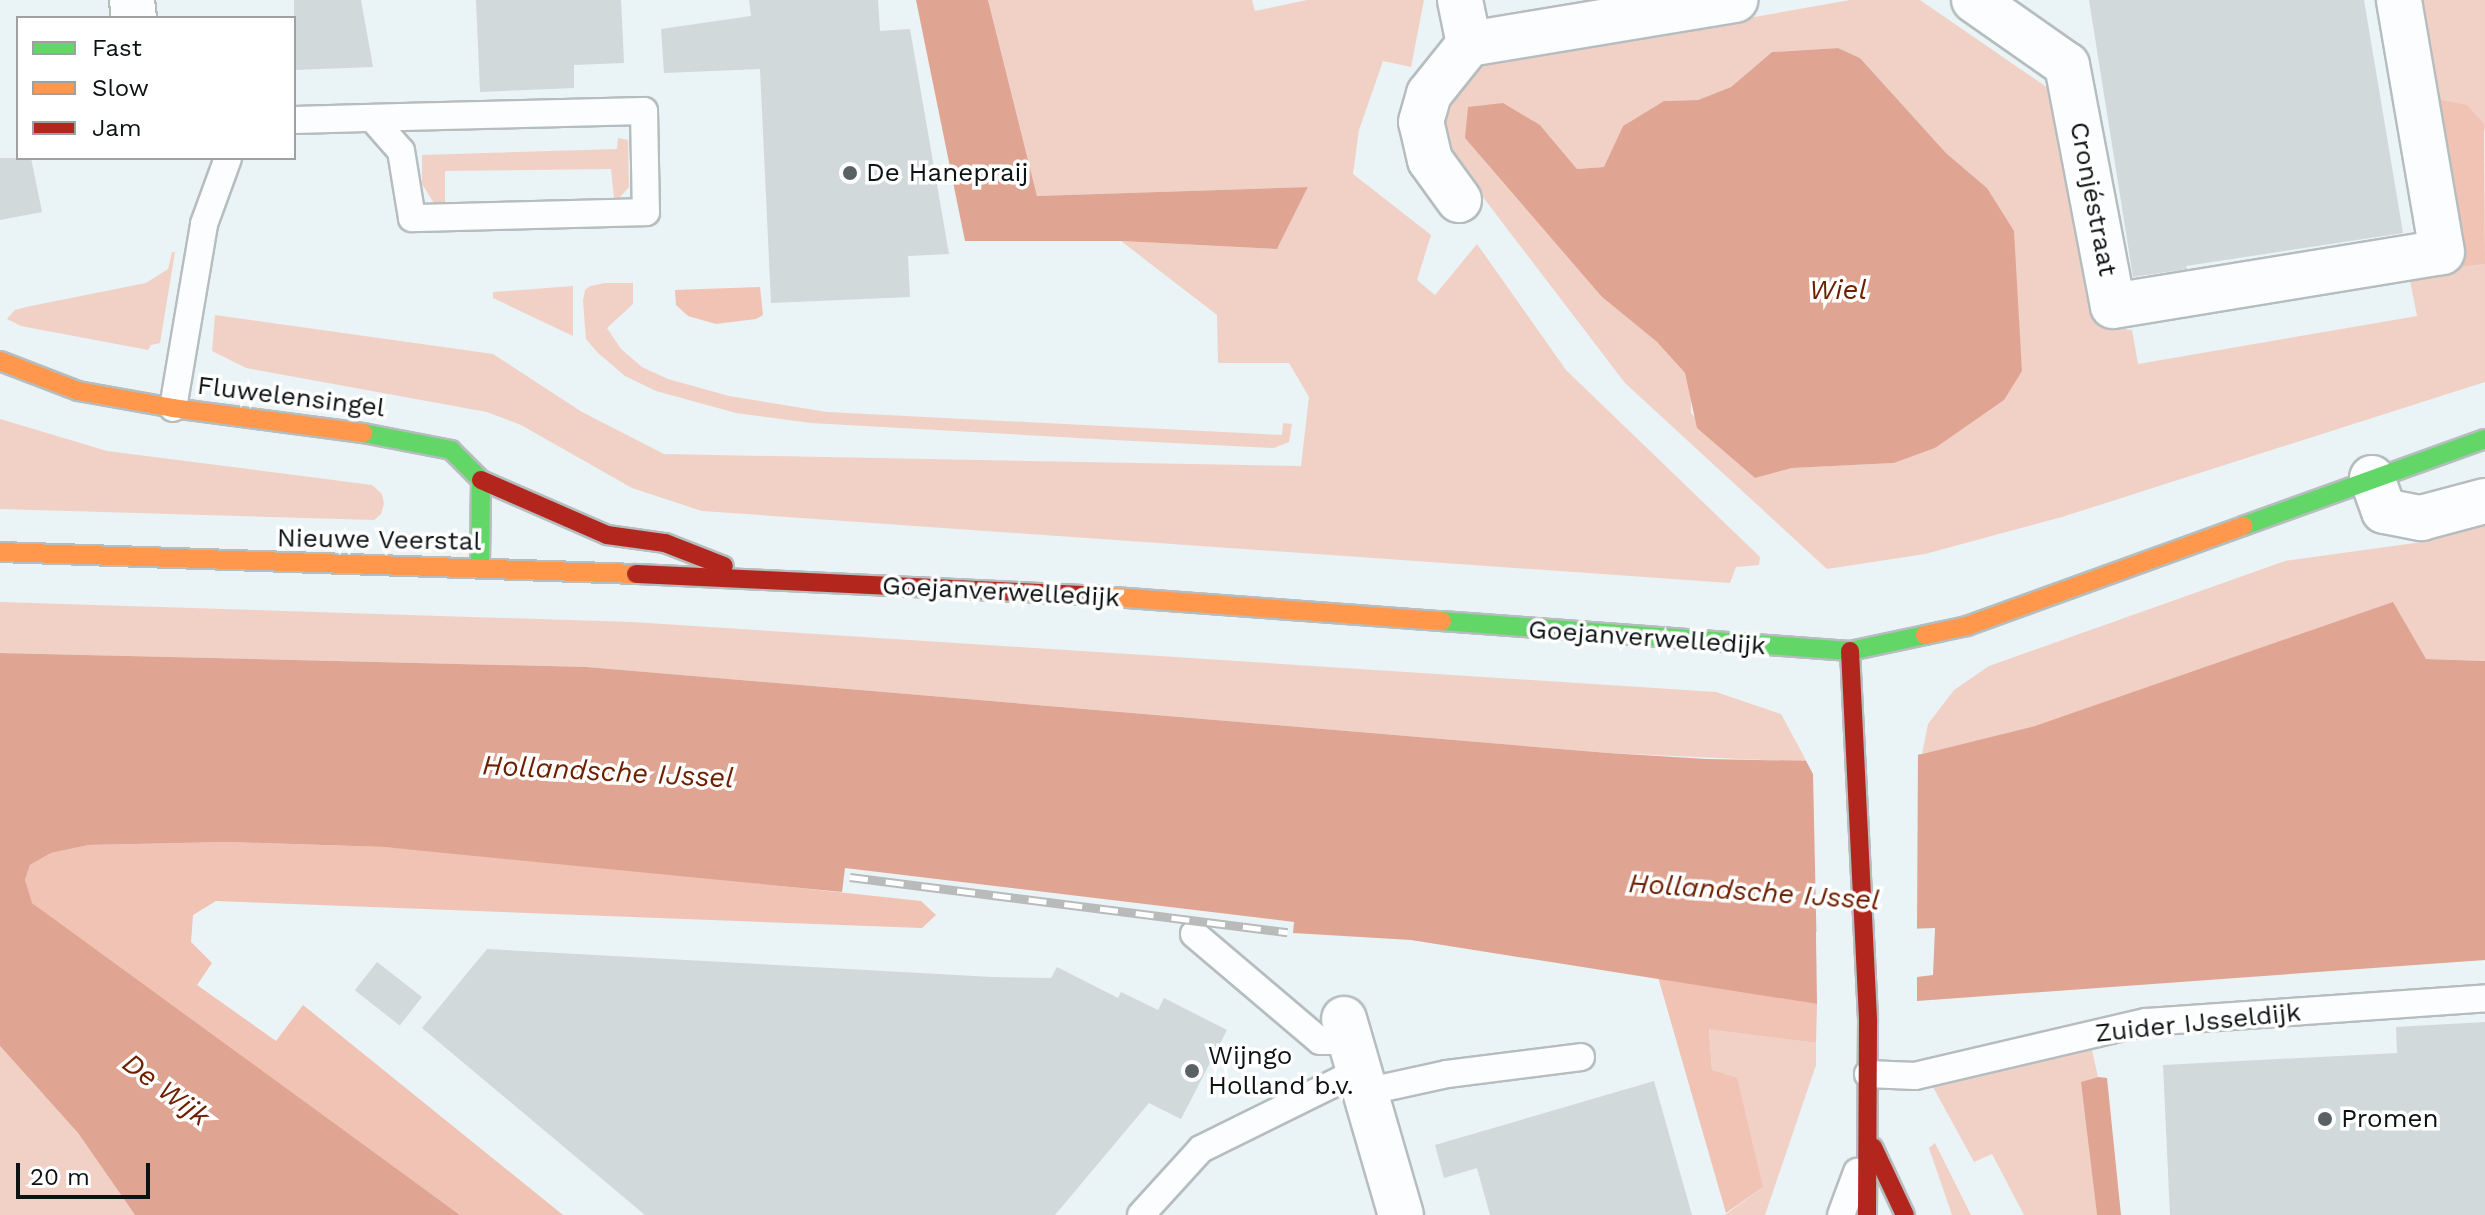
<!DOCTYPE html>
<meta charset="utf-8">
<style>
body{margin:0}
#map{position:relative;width:2485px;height:1215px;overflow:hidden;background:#eaf3f5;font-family:"Work Sans",sans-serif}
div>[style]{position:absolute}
.green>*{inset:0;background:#f1d1c6}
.forest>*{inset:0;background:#f0c3b4}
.water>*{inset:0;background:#e0a592}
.pier>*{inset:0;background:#eaf3f5}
.building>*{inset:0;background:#d1d9da;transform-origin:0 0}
.roads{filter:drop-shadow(2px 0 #b6bdbe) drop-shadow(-2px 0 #b6bdbe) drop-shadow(0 2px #b6bdbe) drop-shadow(0 -2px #b6bdbe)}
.lane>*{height:26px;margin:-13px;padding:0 13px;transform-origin:13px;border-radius:13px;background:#fcfdfe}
.street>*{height:44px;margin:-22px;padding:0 22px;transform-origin:22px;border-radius:22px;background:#fcfdfe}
.fast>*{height:18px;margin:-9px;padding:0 9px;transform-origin:9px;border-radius:9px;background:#63d668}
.slow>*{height:18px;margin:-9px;padding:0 9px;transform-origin:9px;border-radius:9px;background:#ff974d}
.jam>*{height:18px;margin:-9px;padding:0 9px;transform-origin:9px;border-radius:9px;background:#b3261e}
.rail>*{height:9px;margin-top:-4.5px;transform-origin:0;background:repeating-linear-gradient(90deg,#fff 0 18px,#b9bbbb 0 36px);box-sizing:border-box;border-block:2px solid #b9bbbb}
.dots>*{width:22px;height:22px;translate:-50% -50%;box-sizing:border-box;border:4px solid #fff;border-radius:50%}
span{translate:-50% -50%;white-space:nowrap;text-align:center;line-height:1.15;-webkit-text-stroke:7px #fff;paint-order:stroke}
.poi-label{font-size:26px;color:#0d1213}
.left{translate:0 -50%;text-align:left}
.street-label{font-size:26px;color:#0d1213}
.water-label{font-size:28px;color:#6d1f00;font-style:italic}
.legend{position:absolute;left:16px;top:16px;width:280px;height:144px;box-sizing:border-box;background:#fff;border:2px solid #9ea0a1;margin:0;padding:10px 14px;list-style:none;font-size:24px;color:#0d1213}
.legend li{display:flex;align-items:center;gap:16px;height:40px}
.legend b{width:40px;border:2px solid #9ea0a1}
.scale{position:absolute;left:16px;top:1163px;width:134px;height:36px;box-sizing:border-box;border:4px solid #0d1213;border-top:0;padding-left:10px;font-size:24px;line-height:28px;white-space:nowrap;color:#0d1213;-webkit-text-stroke:6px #fff;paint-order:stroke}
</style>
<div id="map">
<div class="green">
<div style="clip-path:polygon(988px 0,1252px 0,1255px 11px,1307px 0,1424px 0,1411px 67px,1383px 61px,1359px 130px,1353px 174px,1431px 235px,1417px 280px,1435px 295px,1477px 244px,1566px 370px,1760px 557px,1759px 565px,1736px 567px,1730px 583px,702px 511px,632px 488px,521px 425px,487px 412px,246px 368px,212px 351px,215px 315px,493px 354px,582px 412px,664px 454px,1301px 466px,1309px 397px,1289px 363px,1218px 363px,1217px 315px,1121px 241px,1277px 249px,1308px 187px,1037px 196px)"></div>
<div style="clip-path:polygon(evenodd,1850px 0,1920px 0,2048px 88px,2098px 313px,2109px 327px,2132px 330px,2138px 364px,2417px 316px,2410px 281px,2428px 278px,2445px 262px,2460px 267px,2485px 264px,2485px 382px,2062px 517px,1925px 554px,1827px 569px,1625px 383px,1476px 188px,1446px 141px,1439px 116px,1461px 78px,1484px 65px,1850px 0,1838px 48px,1860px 58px,1946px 153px,1987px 188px,2018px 330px,2022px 371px,1935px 448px,1894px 463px,1792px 468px,1755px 478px,1691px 413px,1691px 390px,1685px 373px,1657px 342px,1602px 297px,1559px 243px,1540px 125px,1577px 169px,1605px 167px,1623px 126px,1664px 101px,1698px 100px,1731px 87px,1772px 52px,1838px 48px)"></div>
<div style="clip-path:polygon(2416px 0,2485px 0,2485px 133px,2483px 124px,2430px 98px)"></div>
<div style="clip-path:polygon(618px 138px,628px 140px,629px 187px,620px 197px,614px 198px,611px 169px,445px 171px,445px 206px,434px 203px,422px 184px,422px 155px,617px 149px)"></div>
<div style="clip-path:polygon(172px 252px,175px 252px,160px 343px,151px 345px,148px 350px,21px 326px,7px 319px,15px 310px,26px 307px,146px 283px,168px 269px)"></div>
<div style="clip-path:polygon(605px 283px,633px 283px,633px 304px,607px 328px,621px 349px,642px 367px,668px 379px,729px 396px,827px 412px,1282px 435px,1283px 423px,1292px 424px,1289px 442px,1274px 448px,1114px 440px,811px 423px,736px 413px,656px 391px,625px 376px,597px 352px,586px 339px,583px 301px,585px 290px,590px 286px)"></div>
<div style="clip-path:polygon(573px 286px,573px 336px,493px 298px,493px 292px)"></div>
<div style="clip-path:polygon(0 419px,107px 451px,372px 485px,382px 494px,384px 504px,381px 514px,374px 520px,0 509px)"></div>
<div style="clip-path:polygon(2485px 524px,2485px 661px,2426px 659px,2035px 726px,1922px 754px,1928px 724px,1954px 690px,1989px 666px,2285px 561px,2415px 543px)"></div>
<div style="clip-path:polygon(0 602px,632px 622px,1716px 692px,1781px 714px,1807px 762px,1608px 753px,587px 667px,0 653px)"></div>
<div style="clip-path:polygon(1709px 1028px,1816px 1043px,1816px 1065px,1765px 1215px,1725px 1215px,1763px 1187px,1712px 1070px)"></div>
<div style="clip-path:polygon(0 1046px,78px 1133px,135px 1215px,0 1215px)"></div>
<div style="clip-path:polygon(2092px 1050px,2098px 1077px,2082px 1082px,2097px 1215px,2024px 1215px,1992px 1154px,1974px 1162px,1933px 1087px)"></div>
<div style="clip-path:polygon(1935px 1143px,1971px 1215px,1952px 1215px,1929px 1148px)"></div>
</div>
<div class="forest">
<div style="clip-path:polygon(2430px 98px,2467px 105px,2484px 124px,2485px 264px,2460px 267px)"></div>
<div style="clip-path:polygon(760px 287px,763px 315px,756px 319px,716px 324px,688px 316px,676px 305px,675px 290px)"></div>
<div style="clip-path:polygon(228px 842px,384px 847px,503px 856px,921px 901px,936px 915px,922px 928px,216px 901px,193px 915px,191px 942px,212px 963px,197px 985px,276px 1041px,303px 1005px,563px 1215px,460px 1215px,55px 921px,32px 903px,27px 894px,25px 880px,30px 865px,51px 853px,89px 845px)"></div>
<div style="clip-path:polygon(1658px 977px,1817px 1004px,1816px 1043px,1709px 1029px,1712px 1070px,1737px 1078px,1763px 1187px,1726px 1213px)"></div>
</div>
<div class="water">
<div style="clip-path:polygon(916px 0,988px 0,1037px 196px,1308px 187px,1277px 249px,1121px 241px,965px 241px)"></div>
<div style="clip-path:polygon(1838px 48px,1860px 58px,1946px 153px,1987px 188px,2014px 231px,2022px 371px,2004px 400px,1935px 448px,1894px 463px,1792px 468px,1755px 478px,1697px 428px,1685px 373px,1657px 342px,1602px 297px,1465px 138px,1468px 107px,1503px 103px,1540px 125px,1577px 169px,1604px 167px,1623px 126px,1664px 101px,1698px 100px,1731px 87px,1772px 52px)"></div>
<div style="clip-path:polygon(2393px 602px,2426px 659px,2485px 661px,2485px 960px,1917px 1001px,1917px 977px,1933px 975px,1935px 928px,1816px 932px,1817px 1004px,1411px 940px,1293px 933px,1294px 922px,845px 868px,842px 892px,384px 847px,228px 842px,89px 845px,51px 853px,30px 865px,25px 880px,32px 903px,460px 1215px,135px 1215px,78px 1133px,0 1046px,0 653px,587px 667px,1608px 753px,1707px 759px,1865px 762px,1922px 754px,2035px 726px)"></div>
<div style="clip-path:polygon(2098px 1077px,2107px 1078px,2121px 1215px,2097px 1215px,2081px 1082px)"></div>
</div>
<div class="pier">
<div style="clip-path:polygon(1918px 750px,1917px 933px,1819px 936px,1818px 1007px,1813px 774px,1804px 757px,1865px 758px)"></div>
</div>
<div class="building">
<div style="clip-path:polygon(294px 0,361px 0,373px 67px,294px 70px)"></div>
<div style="clip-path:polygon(476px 0,621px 0,624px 63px,574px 65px,574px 88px,480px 92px)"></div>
<div style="clip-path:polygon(749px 0,878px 0,880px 31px,910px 29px,949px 254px,908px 256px,910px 297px,771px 303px,760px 69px,664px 73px,661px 29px,751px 16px)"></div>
<div style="clip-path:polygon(2089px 0,2364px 0,2403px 233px,2186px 266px,2187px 269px,2133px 277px)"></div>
<div style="clip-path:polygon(0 158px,31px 158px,42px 212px,0 220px)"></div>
<div style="clip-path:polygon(487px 949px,992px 977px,1051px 978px,1057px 967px,1118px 998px,1121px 992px,1158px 1010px,1164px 998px,1227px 1030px,1181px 1119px,1149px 1103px,1055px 1215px,645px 1215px,422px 1028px)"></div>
<div style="left:377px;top:962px;width:57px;height:36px;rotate:38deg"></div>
<div style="clip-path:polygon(2485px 1022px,2485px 1215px,2170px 1215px,2163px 1065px,2397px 1053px,2396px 1027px)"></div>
<div style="clip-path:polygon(1654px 1081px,1692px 1215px,1490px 1215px,1477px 1168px,1444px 1178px,1435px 1145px)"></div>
</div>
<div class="roads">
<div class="lane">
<div style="left:294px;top:120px;width:108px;rotate:-1.6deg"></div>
<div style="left:402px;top:117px;width:242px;rotate:-1.4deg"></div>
<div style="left:644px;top:111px;width:101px;rotate:88.9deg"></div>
<div style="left:646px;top:212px;width:234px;rotate:178.5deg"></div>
<div style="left:412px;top:218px;width:68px;rotate:-99.3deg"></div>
<div style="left:401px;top:151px;width:44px;rotate:-131.3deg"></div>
<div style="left:173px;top:408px;width:187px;rotate:-80.4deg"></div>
<div style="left:204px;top:224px;width:70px;rotate:-70deg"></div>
<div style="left:1194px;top:934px;width:165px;rotate:40.3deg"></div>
<div style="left:1320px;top:1041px;width:30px"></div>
<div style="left:1868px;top:1074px;width:47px;rotate:2.4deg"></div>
<div style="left:1915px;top:1076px;width:237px;rotate:-13.2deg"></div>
<div style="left:2146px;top:1022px;width:340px;rotate:-4deg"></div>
<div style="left:1365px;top:1092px;width:84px;rotate:-12.4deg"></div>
<div style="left:1447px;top:1074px;width:135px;rotate:-7.2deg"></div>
<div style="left:1141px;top:1215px;width:89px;rotate:-47.7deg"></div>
<div style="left:1201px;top:1149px;width:176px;rotate:-26.3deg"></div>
<div style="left:1841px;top:1215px;width:46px;rotate:-69.6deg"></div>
</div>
<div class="street">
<div style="left:132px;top:0;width:18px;rotate:84deg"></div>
<div style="left:1974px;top:0;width:113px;rotate:35deg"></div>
<div style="left:2067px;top:65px;width:245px;rotate:79.2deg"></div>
<div style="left:2113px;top:306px;width:333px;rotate:-9.3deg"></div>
<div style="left:2442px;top:252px;width:256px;rotate:-99.7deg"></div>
<div style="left:1469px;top:44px;width:270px;rotate:-9.4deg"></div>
<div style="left:1459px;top:200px;width:49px;rotate:-125.9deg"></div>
<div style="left:1430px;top:160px;width:39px;rotate:-103deg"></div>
<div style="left:1421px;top:122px;width:29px;rotate:-74deg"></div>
<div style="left:1429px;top:94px;width:64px;rotate:-51.3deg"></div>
<div style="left:1469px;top:44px;width:45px;rotate:-101.6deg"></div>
<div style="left:2372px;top:478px;width:35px;rotate:70deg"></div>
<div style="left:2384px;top:511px;width:38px;rotate:11deg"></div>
<div style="left:2421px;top:518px;width:66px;rotate:-14.9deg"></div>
<div style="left:1344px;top:1019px;width:204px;rotate:73.8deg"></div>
</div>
<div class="fast">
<div style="left:363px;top:433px;width:90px;rotate:10.9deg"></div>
<div style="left:451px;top:450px;width:42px;rotate:45deg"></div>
<div style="left:481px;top:480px;width:88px;rotate:90.7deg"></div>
<div style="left:2243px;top:526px;width:257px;rotate:-19.8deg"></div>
<div style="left:1442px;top:621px;width:409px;rotate:4.2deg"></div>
<div style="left:1850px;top:651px;width:77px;rotate:-12deg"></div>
</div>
<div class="slow">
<div style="left:0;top:361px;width:84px;rotate:21deg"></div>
<div style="left:78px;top:391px;width:97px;rotate:10.1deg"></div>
<div style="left:173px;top:408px;width:192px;rotate:7.5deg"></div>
<div style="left:0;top:552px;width:636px;rotate:1.98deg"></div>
<div style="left:1099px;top:596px;width:344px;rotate:4.2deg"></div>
<div style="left:1925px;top:635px;width:43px;rotate:-12.1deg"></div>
<div style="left:1967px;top:626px;width:294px;rotate:-19.9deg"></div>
</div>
<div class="jam">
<div style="left:481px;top:480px;width:137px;rotate:23.6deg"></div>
<div style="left:607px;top:535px;width:59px;rotate:7.9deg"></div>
<div style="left:665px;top:543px;width:63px;rotate:21.3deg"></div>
<div style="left:636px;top:574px;width:464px;rotate:2.7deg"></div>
<div style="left:1850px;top:651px;width:371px;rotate:87.2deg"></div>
<div style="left:1868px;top:1022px;width:193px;rotate:90.3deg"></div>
<div style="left:1873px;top:1147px;width:75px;rotate:64.8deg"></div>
</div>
</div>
<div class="rail">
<div style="left:850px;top:877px;width:441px;rotate:7.2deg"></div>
</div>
<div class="dots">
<div style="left:850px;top:173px;background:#5a6162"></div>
<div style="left:1192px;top:1071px;background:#5a6162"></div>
<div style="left:2325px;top:1119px;background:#5a6162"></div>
</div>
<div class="poi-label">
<span class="left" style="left:866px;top:173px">De Hanepraij</span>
<span class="left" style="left:1208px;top:1071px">Wijngo<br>Holland b.v.</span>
<span class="left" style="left:2341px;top:1119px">Promen</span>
</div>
<div class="street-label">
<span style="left:2093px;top:199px;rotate:79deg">Cronjéstraat</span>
<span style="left:291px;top:397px;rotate:7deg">Fluwelensingel</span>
<span style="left:379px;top:540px;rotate:1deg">Nieuwe Veerstal</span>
<span style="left:1001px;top:592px;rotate:3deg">Goejanverwelledijk</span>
<span style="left:1647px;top:638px;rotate:4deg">Goejanverwelledijk</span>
<span style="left:2198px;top:1023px;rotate:-6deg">Zuider IJsseldijk</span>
</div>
<div class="water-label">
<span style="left:1838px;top:290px">Wiel</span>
<span style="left:608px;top:772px;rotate:3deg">Hollandsche IJssel</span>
<span style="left:1754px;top:892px;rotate:4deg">Hollandsche IJssel</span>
<span style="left:166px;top:1090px;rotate:37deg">De Wijk</span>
</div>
<ul class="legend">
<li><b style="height:10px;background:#63d668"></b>Fast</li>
<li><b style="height:10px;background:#ff974d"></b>Slow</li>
<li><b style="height:10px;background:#b3261e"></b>Jam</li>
</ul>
<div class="scale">20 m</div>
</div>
